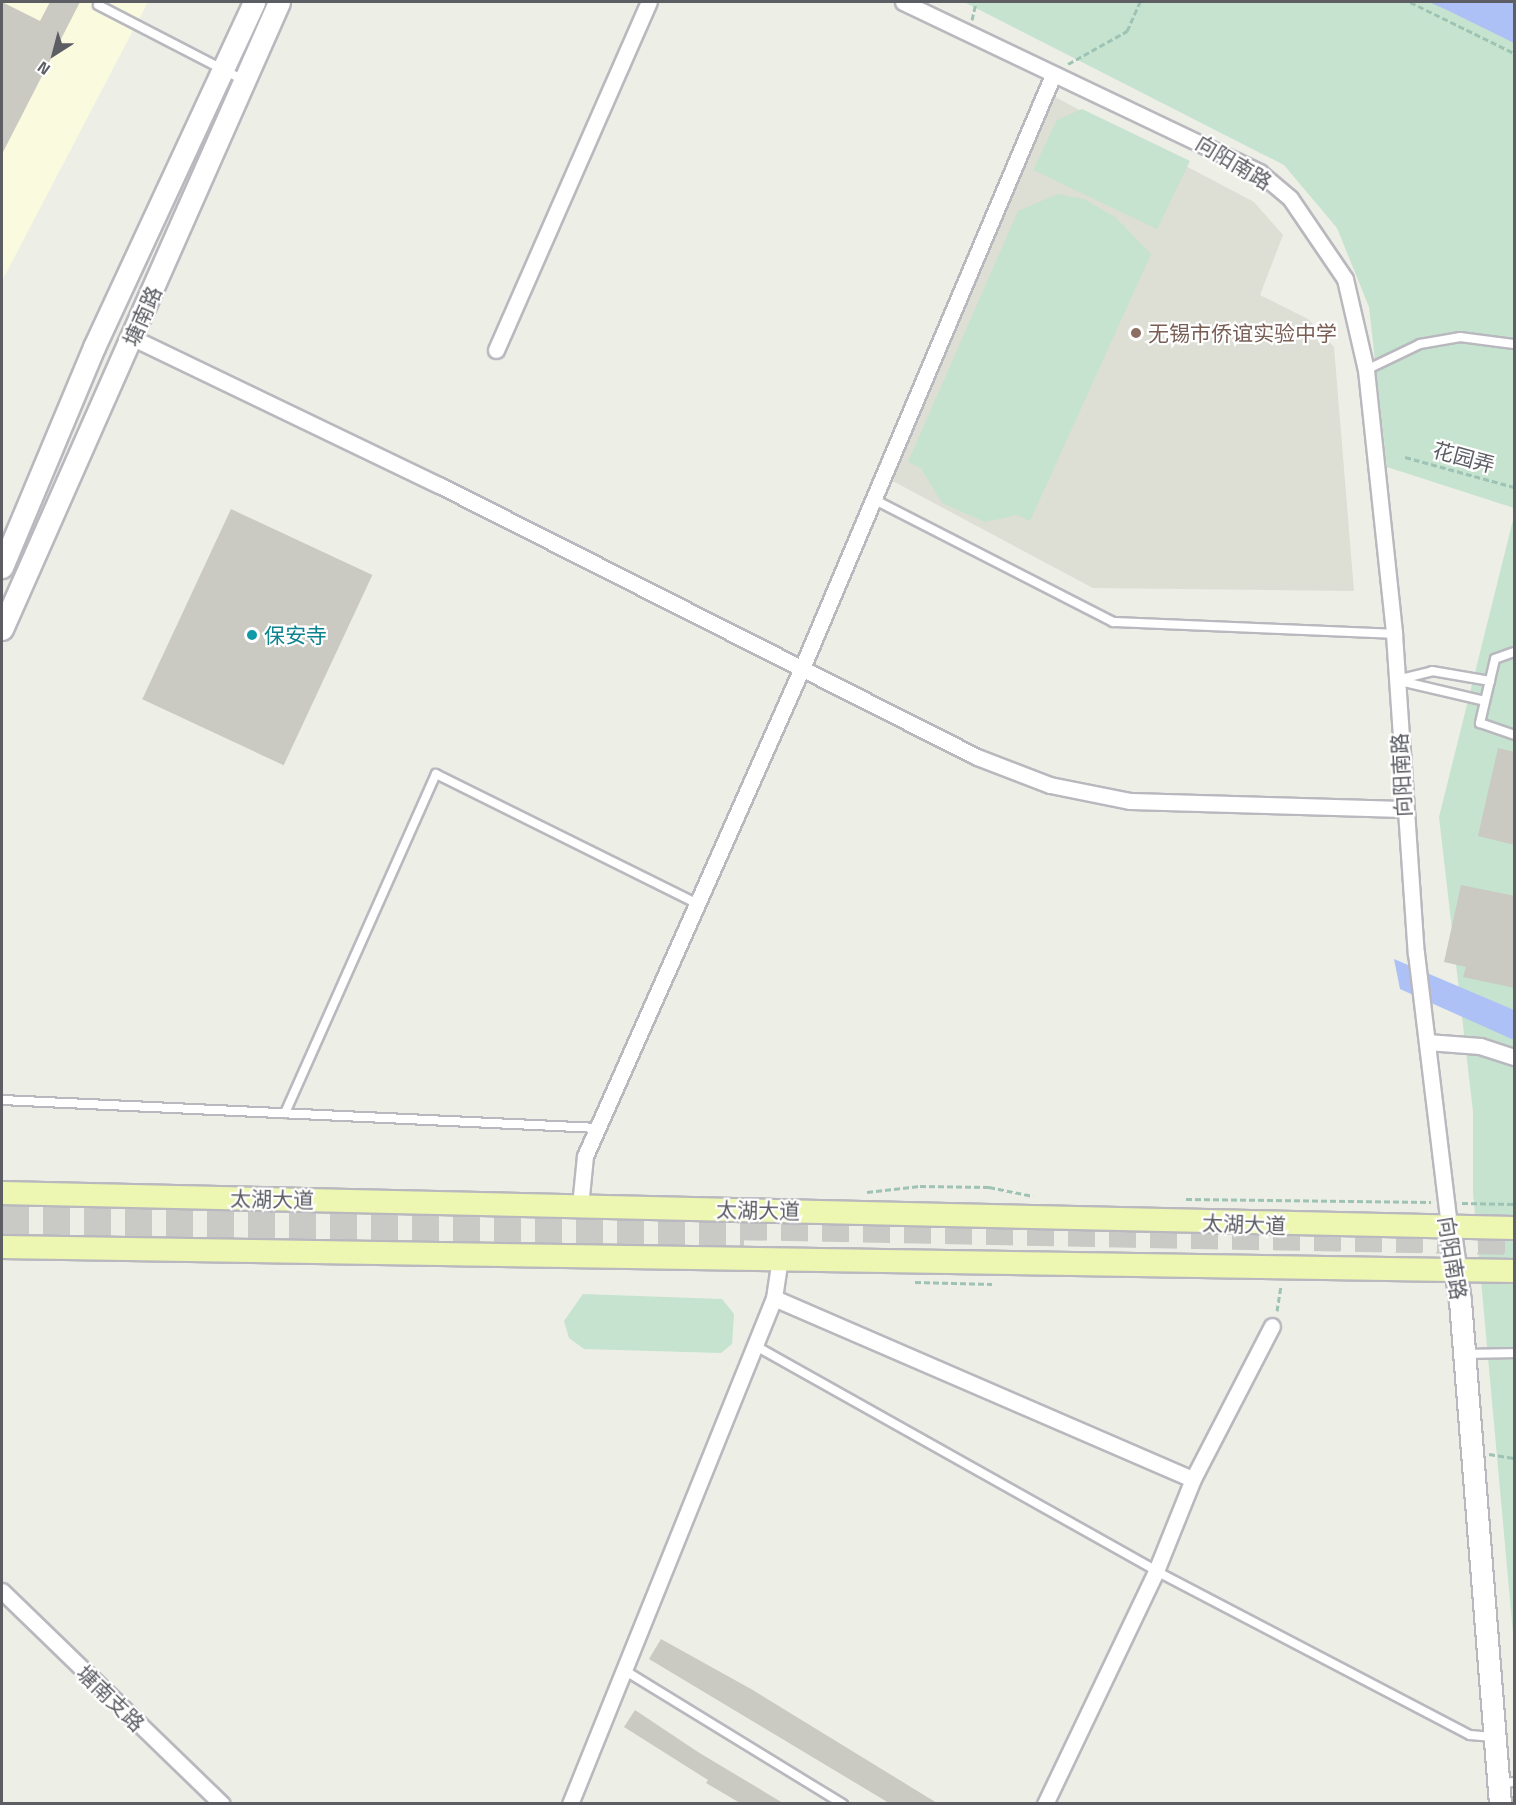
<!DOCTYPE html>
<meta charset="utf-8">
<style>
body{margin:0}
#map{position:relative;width:1516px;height:1805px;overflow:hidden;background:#edeee6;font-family:"Titillium Web","Noto Sans SC",sans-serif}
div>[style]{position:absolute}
.commercial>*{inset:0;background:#f9fade}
.education>*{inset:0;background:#ddded4}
.green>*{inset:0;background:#c5e3ce}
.water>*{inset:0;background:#aec1f6}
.building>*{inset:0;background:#cac9c2;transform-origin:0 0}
.highway-tunnel>*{height:27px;margin-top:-13.5px;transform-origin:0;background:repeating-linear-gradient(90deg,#c9cac6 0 27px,transparent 0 41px)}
.path>*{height:3px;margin-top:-1.5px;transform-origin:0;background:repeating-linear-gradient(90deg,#9ec3b4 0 6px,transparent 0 9px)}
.roads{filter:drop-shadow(2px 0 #b8b8be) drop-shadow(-2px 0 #b8b8be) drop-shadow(0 2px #b8b8be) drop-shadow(0 -2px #b8b8be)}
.lane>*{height:8px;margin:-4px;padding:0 4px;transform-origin:4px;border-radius:4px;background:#fff}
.street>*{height:15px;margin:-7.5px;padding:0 7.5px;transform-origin:7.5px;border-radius:7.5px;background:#fff}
.secondary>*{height:21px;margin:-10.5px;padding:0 10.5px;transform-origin:10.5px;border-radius:10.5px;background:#fff}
.primary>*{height:22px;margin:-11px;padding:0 11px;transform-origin:11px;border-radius:11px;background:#eef7b2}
.dots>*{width:16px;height:16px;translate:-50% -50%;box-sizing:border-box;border:3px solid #fff;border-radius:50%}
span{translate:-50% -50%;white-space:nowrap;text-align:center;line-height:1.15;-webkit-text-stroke:4.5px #fff;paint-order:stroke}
.street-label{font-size:21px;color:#5d5e64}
.education-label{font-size:21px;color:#785e54}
.left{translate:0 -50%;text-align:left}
.culture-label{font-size:21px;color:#0d838f}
.frame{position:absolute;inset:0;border:3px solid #5d5e64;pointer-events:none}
.north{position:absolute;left:24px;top:24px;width:60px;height:60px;-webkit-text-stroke:4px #fff;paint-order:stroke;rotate:216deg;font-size:16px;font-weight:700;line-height:24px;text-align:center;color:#5d5e64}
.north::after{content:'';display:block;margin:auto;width:21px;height:27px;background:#5d5e64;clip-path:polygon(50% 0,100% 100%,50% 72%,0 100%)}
</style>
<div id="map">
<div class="commercial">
<div style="clip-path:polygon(2px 2px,148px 2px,2px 281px)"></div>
</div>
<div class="education">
<div style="clip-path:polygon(1055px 97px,1254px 202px,1283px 235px,1260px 295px,1308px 319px,1334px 347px,1354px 591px,1093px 588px,887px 478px)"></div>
</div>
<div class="green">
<div style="clip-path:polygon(964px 2px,1514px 2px,1514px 508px,1387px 467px,1369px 307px,1337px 228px,1284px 165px)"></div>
<div style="clip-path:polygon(1082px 109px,1190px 161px,1157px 229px,1033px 170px,1057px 120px)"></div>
<div style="clip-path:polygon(1058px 194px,1084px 199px,1115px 217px,1151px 254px,1030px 521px,1017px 515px,985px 522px,942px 503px,921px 468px,908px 462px,1018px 211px)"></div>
<div style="clip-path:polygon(1514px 516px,1514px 1644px,1473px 1192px,1473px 1112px,1439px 817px)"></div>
<div style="clip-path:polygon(583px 1294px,722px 1299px,734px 1314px,732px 1344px,721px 1353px,584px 1349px,569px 1338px,564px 1321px)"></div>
</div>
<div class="water">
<div style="clip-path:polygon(1429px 2px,1514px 2px,1514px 43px,1449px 11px)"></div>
<div style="clip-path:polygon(1394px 959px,1514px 1010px,1514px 1040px,1400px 989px)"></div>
</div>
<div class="building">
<div style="clip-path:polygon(2px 2px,40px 21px,50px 2px,80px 2px,2px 154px)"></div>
<div style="left:231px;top:509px;width:156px;height:210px;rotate:25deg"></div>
<div style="clip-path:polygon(1498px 748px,1515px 752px,1515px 845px,1478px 836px)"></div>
<div style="clip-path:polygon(1461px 885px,1515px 896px,1515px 988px,1463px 977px,1466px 967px,1444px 962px)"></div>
<div style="clip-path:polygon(661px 1639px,751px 1689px,937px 1803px,889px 1803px,649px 1659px)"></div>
<div style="clip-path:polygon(635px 1710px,698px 1752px,783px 1803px,740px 1803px,706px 1783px,708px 1780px,624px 1727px)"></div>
</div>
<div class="highway-tunnel">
<div style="left:2px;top:1212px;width:1512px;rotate:1.1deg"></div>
<div style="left:2px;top:1231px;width:742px;rotate:1.31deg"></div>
</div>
<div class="path">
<div style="left:1410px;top:2px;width:116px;rotate:26.1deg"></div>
<div style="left:972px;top:20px;width:18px;rotate:-77deg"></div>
<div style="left:1068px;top:64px;width:68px;rotate:-29.2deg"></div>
<div style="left:1127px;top:31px;width:32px;rotate:-66deg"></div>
<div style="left:1405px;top:457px;width:113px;rotate:15.4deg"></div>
<div style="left:867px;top:1192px;width:53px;rotate:-6.5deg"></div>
<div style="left:920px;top:1186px;width:69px;rotate:0.8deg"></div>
<div style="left:989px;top:1187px;width:45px;rotate:11.6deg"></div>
<div style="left:1186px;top:1199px;width:245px;rotate:0.7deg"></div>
<div style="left:1462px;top:1203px;width:52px;rotate:1.1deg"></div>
<div style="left:915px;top:1282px;width:77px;rotate:1.5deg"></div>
<div style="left:1277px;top:1311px;width:25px;rotate:-81deg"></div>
<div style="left:1489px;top:1454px;width:25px;rotate:9deg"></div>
</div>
<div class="roads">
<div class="lane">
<div style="left:98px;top:5px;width:163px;rotate:27.3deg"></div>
<div style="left:1366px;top:370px;width:60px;rotate:-25.7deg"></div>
<div style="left:1420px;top:344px;width:41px;rotate:-9.9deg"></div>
<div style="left:1460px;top:337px;width:54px;rotate:7.4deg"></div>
<div style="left:873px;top:499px;width:270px;rotate:27.1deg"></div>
<div style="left:1113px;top:622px;width:281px;rotate:2.4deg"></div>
<div style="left:1514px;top:652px;width:20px;rotate:160deg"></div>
<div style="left:1495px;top:659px;width:66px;rotate:103.2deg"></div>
<div style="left:1480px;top:723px;width:36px;rotate:19deg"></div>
<div style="left:1397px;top:680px;width:36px;rotate:-14deg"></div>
<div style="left:1432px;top:671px;width:59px;rotate:9.8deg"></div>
<div style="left:1400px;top:681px;width:87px;rotate:13.2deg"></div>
<div style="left:2px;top:1100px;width:597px;rotate:2.69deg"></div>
<div style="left:285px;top:1113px;width:371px;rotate:-66deg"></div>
<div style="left:436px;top:774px;width:292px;rotate:26.4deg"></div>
<div style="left:754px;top:1345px;width:461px;rotate:29.3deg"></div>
<div style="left:1156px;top:1571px;width:354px;rotate:27.6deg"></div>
<div style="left:1470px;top:1735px;width:23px;rotate:5deg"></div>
<div style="left:1466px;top:1354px;width:48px;rotate:-1.2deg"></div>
<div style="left:624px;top:1670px;width:257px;rotate:31.5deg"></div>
<div style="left:1500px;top:1783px;width:14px;rotate:-4deg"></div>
</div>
<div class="street">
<div style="left:903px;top:2px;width:395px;rotate:25.5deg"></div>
<div style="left:1259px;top:172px;width:40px;rotate:40deg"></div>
<div style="left:1290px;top:198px;width:98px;rotate:55.8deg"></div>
<div style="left:1345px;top:279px;width:93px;rotate:77deg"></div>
<div style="left:1366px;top:370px;width:265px;rotate:83.9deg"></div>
<div style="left:1394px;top:634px;width:320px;rotate:86.1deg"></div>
<div style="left:1416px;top:953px;width:274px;rotate:83.1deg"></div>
<div style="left:133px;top:338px;width:339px;rotate:25.7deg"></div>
<div style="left:439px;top:485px;width:603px;rotate:26.82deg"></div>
<div style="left:977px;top:757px;width:78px;rotate:21deg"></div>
<div style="left:1050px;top:785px;width:82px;rotate:11.3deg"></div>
<div style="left:1130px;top:801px;width:273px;rotate:1.7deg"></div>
<div style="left:496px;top:350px;width:380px;rotate:-66.3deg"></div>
<div style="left:1427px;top:1042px;width:53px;rotate:4.3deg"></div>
<div style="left:1480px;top:1046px;width:36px;rotate:18deg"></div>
<div style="left:580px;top:1206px;width:50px;rotate:-84.3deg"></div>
<div style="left:585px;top:1156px;width:534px;rotate:-66.03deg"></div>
<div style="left:802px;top:668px;width:644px;rotate:-67.06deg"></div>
<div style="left:774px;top:1298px;width:456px;rotate:23.4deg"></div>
<div style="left:2px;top:1591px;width:306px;rotate:44.1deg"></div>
<div style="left:570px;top:1804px;width:546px;rotate:-68.04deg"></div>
<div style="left:774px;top:1298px;width:40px;rotate:-81.5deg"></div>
<div style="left:1045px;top:1804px;width:258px;rotate:-64.5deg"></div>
<div style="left:1156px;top:1571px;width:99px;rotate:-68.1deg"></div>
<div style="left:1193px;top:1479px;width:172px;rotate:-62.7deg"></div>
</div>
<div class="secondary">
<div style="left:2px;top:567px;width:238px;rotate:-67.3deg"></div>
<div style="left:94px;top:347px;width:380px;rotate:-65.1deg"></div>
<div style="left:2px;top:629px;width:685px;rotate:-66.16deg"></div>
<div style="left:1449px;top:1225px;width:77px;rotate:81.8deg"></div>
<div style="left:1460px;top:1301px;width:505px;rotate:85.45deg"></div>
</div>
<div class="primary">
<div style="left:2px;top:1193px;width:1512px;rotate:1.33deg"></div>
<div style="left:2px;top:1247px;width:1512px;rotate:0.91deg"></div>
</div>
</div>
<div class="dots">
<div style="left:1136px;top:333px;background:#8d6e63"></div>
<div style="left:252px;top:635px;background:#0f9aa8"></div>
</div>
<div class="street-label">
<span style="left:1234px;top:162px;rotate:31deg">向阳南路</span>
<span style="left:142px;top:316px;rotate:-66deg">塘南路</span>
<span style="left:1464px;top:457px;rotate:15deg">花园弄</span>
<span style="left:1401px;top:775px;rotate:-93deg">向阳南路</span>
<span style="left:272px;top:1199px;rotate:1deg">太湖大道</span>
<span style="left:758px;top:1210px;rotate:1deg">太湖大道</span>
<span style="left:1244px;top:1224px;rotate:2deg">太湖大道</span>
<span style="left:1453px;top:1258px;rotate:81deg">向阳南路</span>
<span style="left:111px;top:1698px;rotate:44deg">塘南支路</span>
</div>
<div class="education-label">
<span class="left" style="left:1148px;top:333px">无锡市侨谊实验中学</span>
</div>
<div class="culture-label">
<span class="left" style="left:264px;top:635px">保安寺</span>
</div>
<div class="frame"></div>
<div class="north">N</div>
</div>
